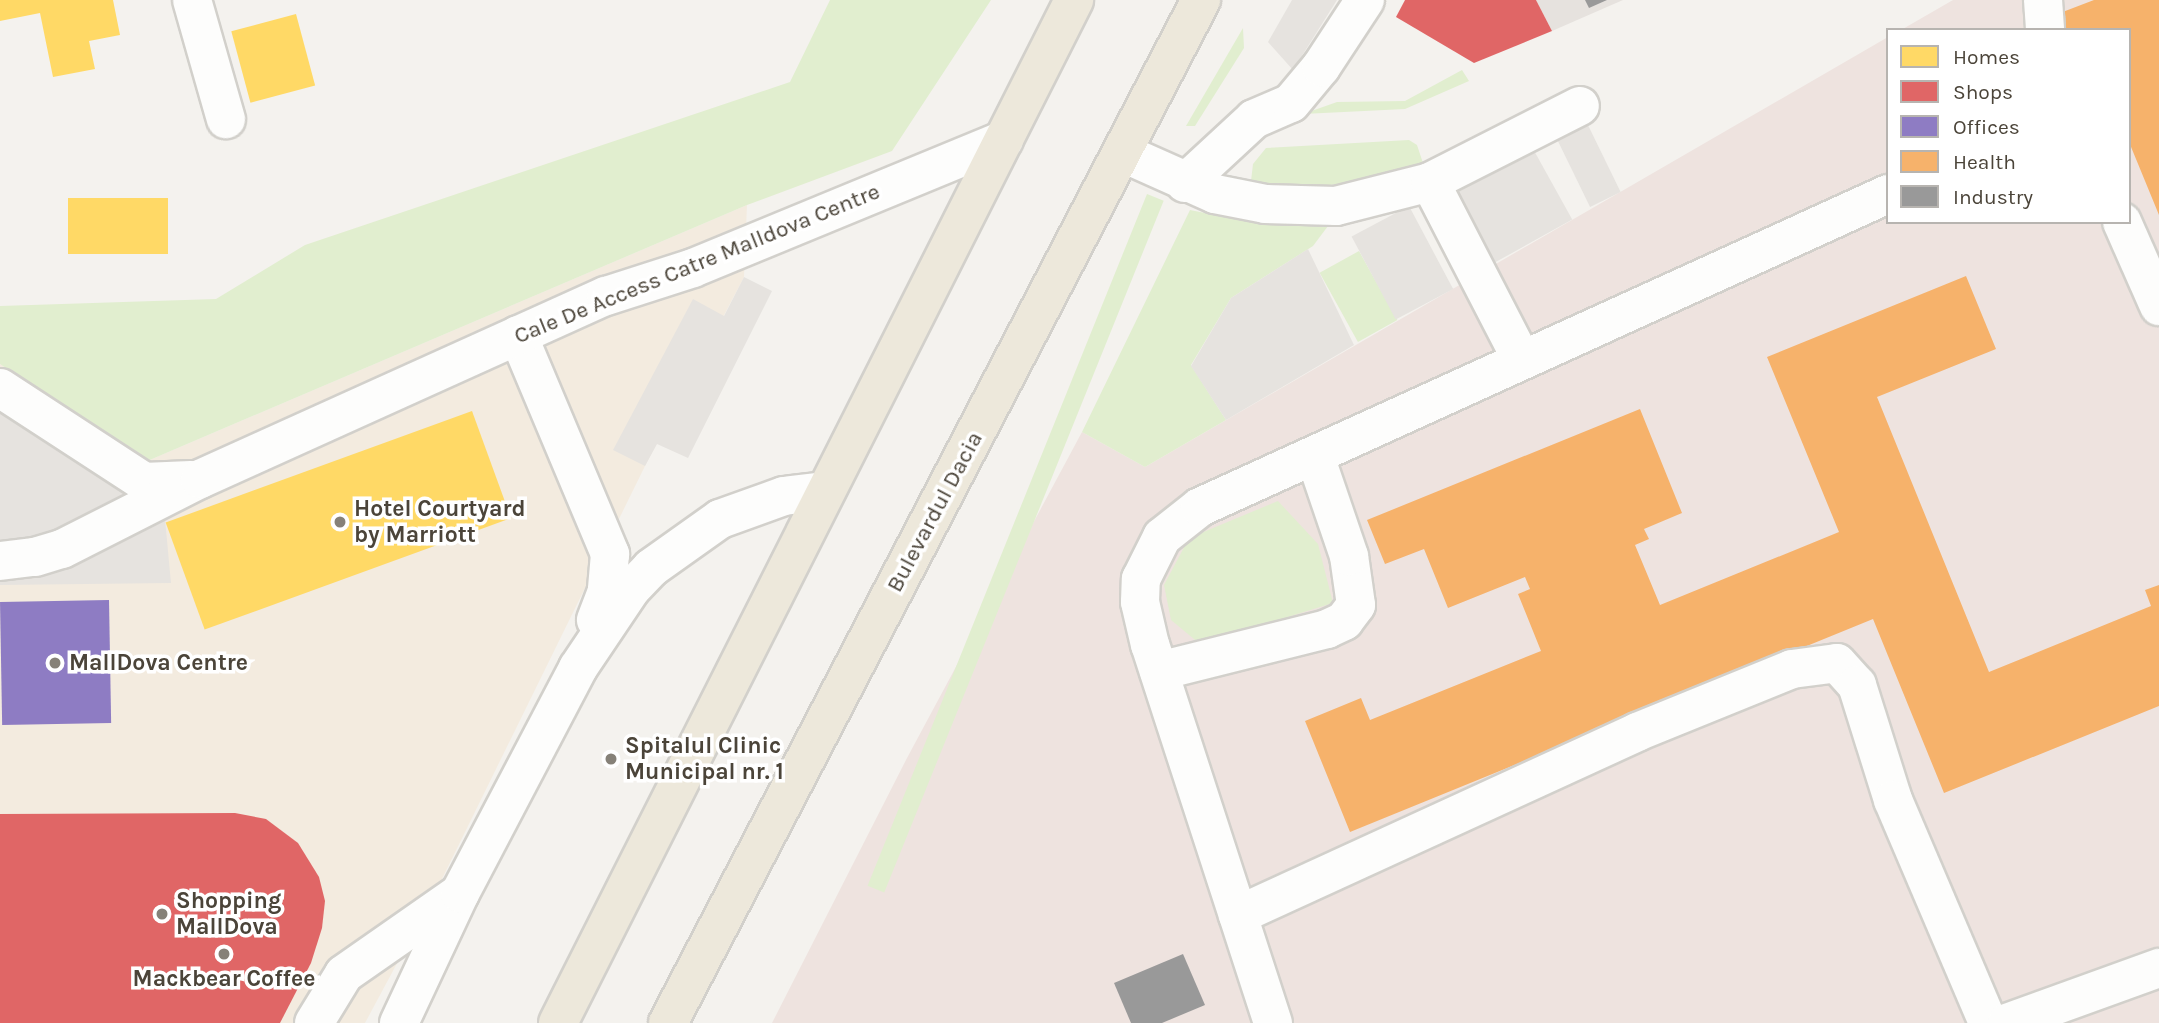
<!DOCTYPE html>
<style>
body{margin:0}
#map{position:relative;width:2159px;height:1023px;overflow:hidden;background:#f4f2ee;font-family:Karla,sans-serif}
div>[style]{position:absolute}
.commercial>*{inset:0;background:#f3ebdf}
.industrial>*{inset:0;background:#e6e2de}
.medical>*{inset:0;background:#eee3df}
.green>*{inset:0;background:#e1eecf;transform-origin:0 0}
.parking>*{inset:0;background:#e6e3df;transform-origin:0 0}
.homes>*{inset:0;background:#ffd966;transform-origin:0 0}
.shops>*{inset:0;background:#e06666}
.offices>*{inset:0;background:#8e7cc3;transform-origin:0 0}
.health>*{inset:0;background:#f6b26b}
.industry>*{inset:0;background:#999}
.roads{filter:drop-shadow(2px 0 #d2d0cb) drop-shadow(-2px 0 #d2d0cb) drop-shadow(0 2px #d2d0cb) drop-shadow(0 -2px #d2d0cb)}
.minor>*{height:38px;margin:-19px;padding:0 19px;transform-origin:19px;border-radius:19px;background:#fdfdfc}
.highway>*{height:38px;margin:-19px;padding:0 19px;transform-origin:19px;border-radius:19px;background:#ede8db}
.dots>*{width:19px;height:19px;translate:-50% -50%;box-sizing:border-box;border:4px solid #fff;border-radius:50%}
span{translate:-50% -50%;white-space:nowrap;text-align:center;line-height:1.15;-webkit-text-stroke:7px #fff;paint-order:stroke}
.street-label{font-size:23px;color:#4b4439}
.poi-label{font-size:23px;color:#4b4439;font-weight:700}
.left{translate:0 -50%;text-align:left}
.legend{position:absolute;left:1886px;top:28px;width:245px;height:196px;box-sizing:border-box;background:#fff;border:2px solid #b7b4b0;margin:0;padding:9px 12px;list-style:none;font-size:21px;color:#4b4439}
.legend li{display:flex;align-items:center;gap:14px;height:35px}
.legend b{width:35px;border:2px solid #b7b4b0}
</style>
<div id="map">
<div class="commercial">
<div style="clip-path:polygon(747px 205px,744px 277px,645px 466px,438px 887px,365px 1023px,0 1023px,0 364px,145px 462px)"></div>
</div>
<div class="industrial">
<div style="clip-path:polygon(1536px 0,1623px 0,1552px 31px)"></div>
</div>
<div class="medical">
<div style="clip-path:polygon(1953px 0,2159px 0,2159px 1023px,772px 1023px,907px 758px,1082px 432px,1145px 467px,1888px 37px,1888px 222px,2129px 222px,2129px 30px,1901px 30px)"></div>
</div>
<div class="green">
<div style="clip-path:polygon(830px 0,991px 0,892px 151px,747px 205px,145px 462px,0 364px,0 306px,216px 299px,305px 245px,790px 82px)"></div>
<div style="clip-path:polygon(1243px 28px,1244px 48px,1195px 126px,1186px 126px)"></div>
<div style="clip-path:polygon(1462px 70px,1469px 81px,1405px 109px,1303px 114px,1337px 102px,1405px 101px)"></div>
<div style="clip-path:polygon(1409px 140px,1417px 145px,1423px 163px,1418px 169px,1387px 178px,1298px 189px,1260px 185px,1251px 181px,1253px 164px,1266px 148px)"></div>
<div style="left:1147px;top:194px;width:18px;height:746px;rotate:22deg"></div>
<div style="clip-path:polygon(1190px 210px,1235px 219px,1331px 222px,1313px 246px,1231px 298px,1191px 365px,1226px 420px,1145px 467px,1082px 432px)"></div>
<div style="left:1359px;top:251px;width:79px;height:45px;rotate:61deg"></div>
<div style="clip-path:polygon(1278px 501px,1318px 544px,1333px 603px,1200px 644px,1171px 620px,1164px 585px,1189px 538px)"></div>
</div>
<div class="parking">
<div style="clip-path:polygon(1292px 0,1337px 0,1293px 70px,1268px 42px)"></div>
<div style="left:1586px;top:121px;width:79px;height:34px;rotate:64deg"></div>
<div style="left:1532px;top:147px;width:83px;height:88px;rotate:61deg"></div>
<div style="left:1409px;top:206px;width:94px;height:65px;rotate:62deg"></div>
<div style="clip-path:polygon(1308px 249px,1354px 345px,1226px 420px,1191px 366px,1231px 298px)"></div>
<div style="clip-path:polygon(744px 277px,772px 291px,688px 458px,657px 444px,645px 466px,613px 450px,693px 299px,724px 316px)"></div>
<div style="clip-path:polygon(0 373px,141px 470px,160px 466px,171px 583px,0 585px)"></div>
</div>
<div class="homes">
<div style="clip-path:polygon(0 0,113px 0,120px 35px,89px 41px,95px 69px,53px 77px,40px 13px,0 21px)"></div>
<div style="left:296px;top:14px;width:74px;height:67px;rotate:75deg"></div>
<div style="left:68px;top:198px;width:100px;height:56px"></div>
<div style="left:472px;top:411px;width:114px;height:326px;rotate:70deg"></div>
</div>
<div class="shops">
<div style="clip-path:polygon(1405px 0,1536px 0,1552px 31px,1474px 63px,1396px 17px)"></div>
<div style="clip-path:polygon(235px 813px,266px 819px,298px 843px,319px 877px,325px 901px,322px 928px,311px 963px,280px 1023px,0 1023px,0 814px)"></div>
</div>
<div class="offices">
<div style="left:109px;top:600px;width:123px;height:109px;rotate:89deg"></div>
</div>
<div class="health">
<div style="clip-path:polygon(2094px 0,2159px 0,2159px 215px,2129px 142px,2129px 30px,2067px 30px,2060px 13px)"></div>
<div style="clip-path:polygon(1966px 276px,1996px 349px,1877px 397px,1989px 672px,2151px 606px,2145px 590px,2159px 585px,2159px 706px,1944px 793px,1873px 619px,1350px 832px,1305px 721px,1361px 698px,1370px 720px,1541px 651px,1518px 594px,1530px 589px,1525px 577px,1448px 608px,1424px 549px,1385px 564px,1367px 520px,1640px 409px,1682px 513px,1644px 529px,1649px 539px,1635px 545px,1660px 605px,1839px 532px,1767px 357px)"></div>
</div>
<div class="industry">
<div style="clip-path:polygon(1585px 0,1607px 0,1589px 8px)"></div>
<div style="clip-path:polygon(1183px 954px,1205px 1005px,1162px 1023px,1131px 1023px,1114px 983px)"></div>
</div>
<div class="roads">
<div class="minor">
<div style="left:192px;top:0;width:124px;rotate:74.1deg"></div>
<div style="left:2043px;top:0;width:30px;rotate:86deg"></div>
<div style="left:1123px;top:153px;width:101px;rotate:24deg"></div>
<div style="left:1215px;top:194px;width:51px;rotate:11.3deg"></div>
<div style="left:1265px;top:204px;width:71px;rotate:1.6deg"></div>
<div style="left:1336px;top:206px;width:97px;rotate:-14.3deg"></div>
<div style="left:1430px;top:182px;width:168px;rotate:-26.9deg"></div>
<div style="left:1430px;top:182px;width:200px;rotate:62.7deg"></div>
<div style="left:1185px;top:183px;width:94px;rotate:-42.8deg"></div>
<div style="left:1254px;top:119px;width:40px;rotate:-23.4deg"></div>
<div style="left:1291px;top:103px;width:47px;rotate:-50.2deg"></div>
<div style="left:1321px;top:67px;width:80px;rotate:-56.7deg"></div>
<div style="left:2122px;top:222px;width:92px;rotate:66.2deg"></div>
<div style="left:518px;top:335px;width:238px;rotate:67.2deg"></div>
<div style="left:610px;top:554px;width:37px;rotate:95deg"></div>
<div style="left:607px;top:591px;width:31px;rotate:111deg"></div>
<div style="left:0;top:388px;width:172px;rotate:33.1deg"></div>
<div style="left:144px;top:482px;width:47px;rotate:-2.4deg"></div>
<div style="left:0;top:561px;width:35px;rotate:-7deg"></div>
<div style="left:35px;top:557px;width:28px;rotate:-17deg"></div>
<div style="left:62px;top:549px;width:155px;rotate:-26.9deg"></div>
<div style="left:200px;top:479px;width:445px;rotate:-24.3deg"></div>
<div style="left:606px;top:296px;width:91px;rotate:-17.8deg"></div>
<div style="left:693px;top:268px;width:336px;rotate:-22.4deg"></div>
<div style="left:1159px;top:671px;width:173px;rotate:-14deg"></div>
<div style="left:1327px;top:629px;width:19px;rotate:-25deg"></div>
<div style="left:1344px;top:621px;width:20px;rotate:-53deg"></div>
<div style="left:1356px;top:605px;width:49px;rotate:-98.1deg"></div>
<div style="left:1349px;top:556px;width:106px;rotate:-108.8deg"></div>
<div style="left:1238px;top:915px;width:439px;rotate:-24.6deg"></div>
<div style="left:1637px;top:732px;width:167px;rotate:-22.1deg"></div>
<div style="left:1792px;top:669px;width:45px;rotate:-7.6deg"></div>
<div style="left:1837px;top:663px;width:30px;rotate:48deg"></div>
<div style="left:1857px;top:685px;width:121px;rotate:72.6deg"></div>
<div style="left:1893px;top:800px;width:242px;rotate:66.9deg"></div>
<div style="left:314px;top:1023px;width:57px;rotate:-58.5deg"></div>
<div style="left:344px;top:974px;width:141px;rotate:-34.9deg"></div>
<div style="left:399px;top:1023px;width:144px;rotate:-64.9deg"></div>
<div style="left:460px;top:893px;width:254px;rotate:-62.3deg"></div>
<div style="left:578px;top:668px;width:95px;rotate:-56.1deg"></div>
<div style="left:631px;top:589px;width:29px;rotate:-46deg"></div>
<div style="left:651px;top:568px;width:85px;rotate:-35.4deg"></div>
<div style="left:720px;top:519px;width:68px;rotate:-19.8deg"></div>
<div style="left:784px;top:496px;width:41px;rotate:-7deg"></div>
<div style="left:1273px;top:1023px;width:398px;rotate:-108deg"></div>
<div style="left:1150px;top:645px;width:44px;rotate:-103.1deg"></div>
<div style="left:1140px;top:602px;width:23px;rotate:-88deg"></div>
<div style="left:1141px;top:579px;width:47px;rotate:-63.4deg"></div>
<div style="left:1162px;top:537px;width:48px;rotate:-38.3deg"></div>
<div style="left:1200px;top:507px;width:756px;rotate:-24.46deg"></div>
<div style="left:2007px;top:1023px;width:162px;rotate:-19.9deg"></div>
</div>
<div class="highway">
<div style="left:558px;top:1023px;width:1146px;rotate:-63.23deg"></div>
<div style="left:668px;top:1023px;width:1154px;rotate:-62.48deg"></div>
</div>
</div>
<div class="dots">
<div style="left:340px;top:522px;background:#868178"></div>
<div style="left:55px;top:663px;background:#868178"></div>
<div style="left:611px;top:759px;background:#868178"></div>
<div style="left:162px;top:914px;background:#868178"></div>
<div style="left:224px;top:954px;background:#868178"></div>
</div>
<div class="street-label">
<span style="left:697px;top:264px;rotate:-22deg">Cale De Access Catre Malldova Centre</span>
<span style="left:935px;top:512px;rotate:-62deg">Bulevardul Dacia</span>
</div>
<div class="poi-label">
<span class="left" style="left:354px;top:522px">Hotel Courtyard<br>by Marriott</span>
<span class="left" style="left:69px;top:663px">MallDova Centre</span>
<span class="left" style="left:625px;top:759px">Spitalul Clinic<br>Municipal nr. 1</span>
<span class="left" style="left:176px;top:914px">Shopping<br>MallDova</span>
<span style="left:224px;top:979px">Mackbear Coffee</span>
</div>
<ul class="legend">
<li><b style="height:19px;background:#ffd966"></b>Homes</li>
<li><b style="height:19px;background:#e06666"></b>Shops</li>
<li><b style="height:19px;background:#8e7cc3"></b>Offices</li>
<li><b style="height:19px;background:#f6b26b"></b>Health</li>
<li><b style="height:19px;background:#999"></b>Industry</li>
</ul>
</div>
